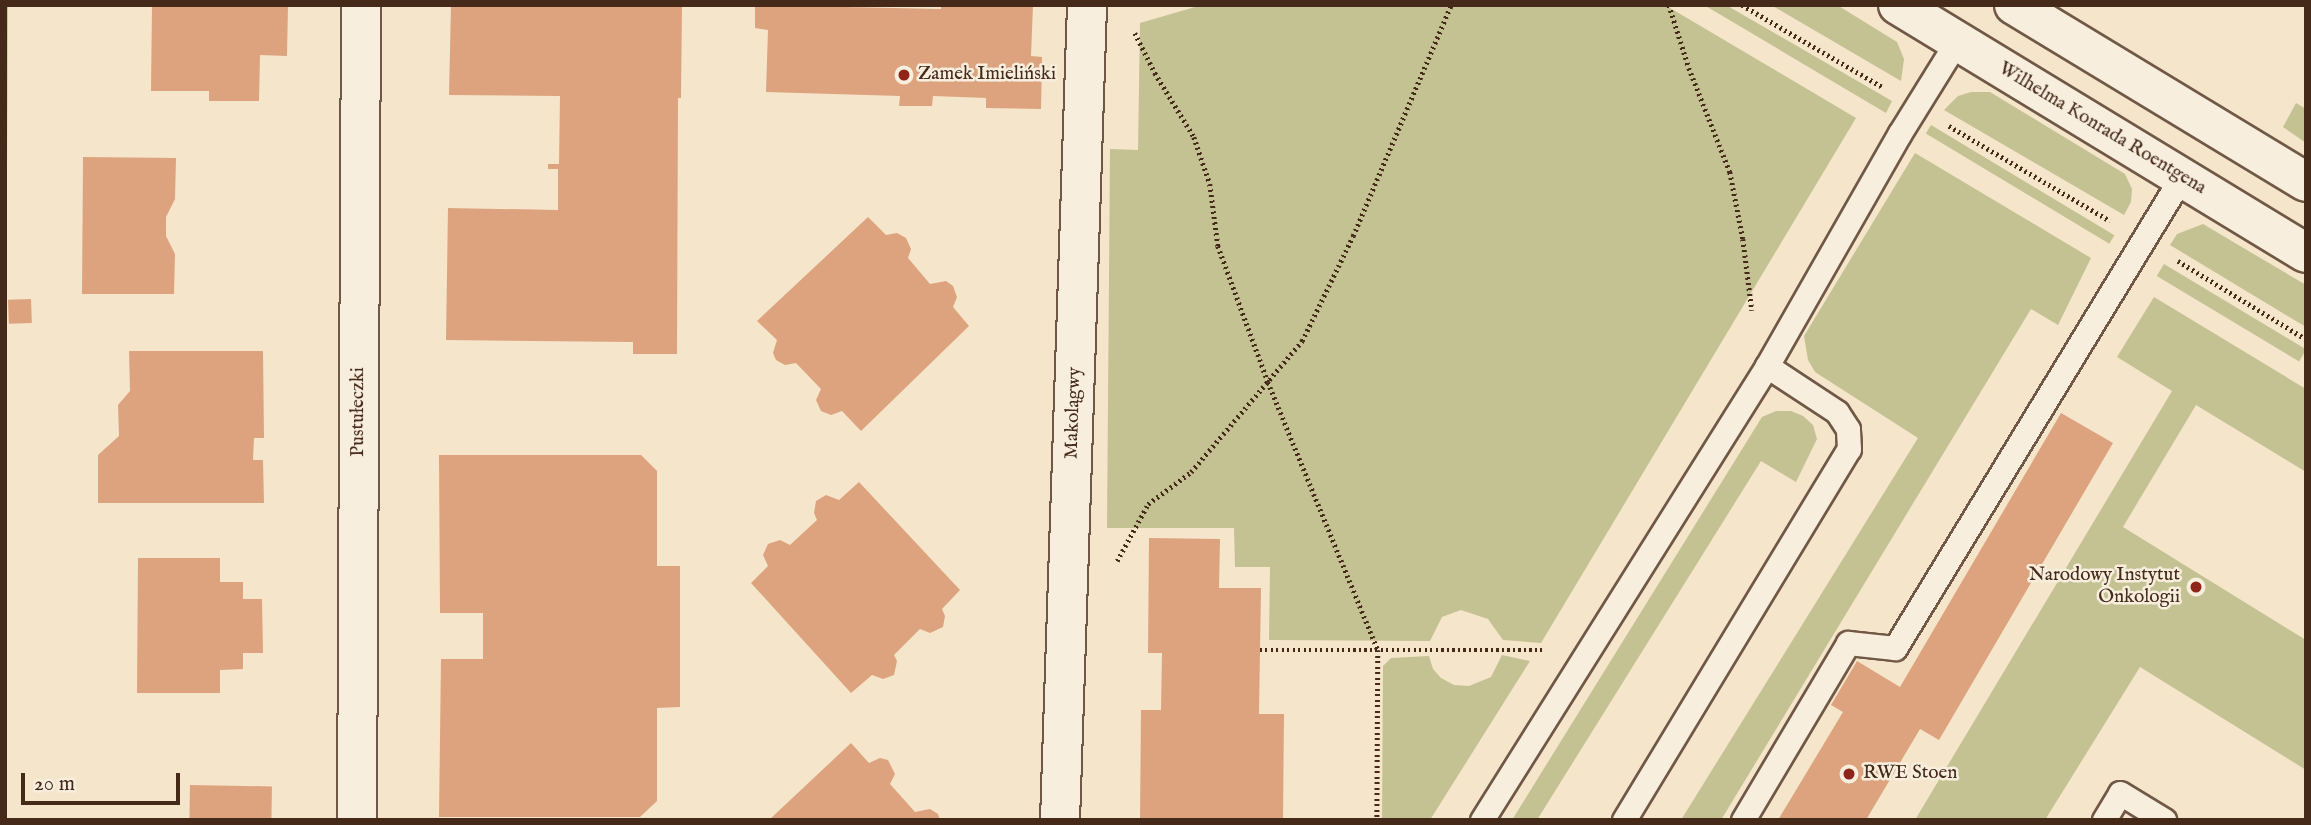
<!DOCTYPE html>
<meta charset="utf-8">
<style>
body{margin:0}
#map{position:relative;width:2311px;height:825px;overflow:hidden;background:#f4e5cb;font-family:"IM FELL English",serif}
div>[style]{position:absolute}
.green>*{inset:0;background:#c4c292;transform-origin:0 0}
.building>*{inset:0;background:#dda37e;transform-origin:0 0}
.path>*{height:4.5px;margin-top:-2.25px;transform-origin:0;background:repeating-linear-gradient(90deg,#452919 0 2px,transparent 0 5.5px)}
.roads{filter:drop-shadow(2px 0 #715846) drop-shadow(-2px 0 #715846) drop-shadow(0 2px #715846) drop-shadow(0 -2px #715846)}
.service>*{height:23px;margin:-11.5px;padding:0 11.5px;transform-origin:11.5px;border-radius:11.5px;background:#f8eedd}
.minor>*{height:38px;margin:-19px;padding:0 19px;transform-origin:19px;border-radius:19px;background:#f8eedd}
.tertiary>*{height:38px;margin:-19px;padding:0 19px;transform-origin:19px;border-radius:19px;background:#f8eedd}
.dots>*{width:19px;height:19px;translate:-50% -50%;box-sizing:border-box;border:4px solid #f8eedd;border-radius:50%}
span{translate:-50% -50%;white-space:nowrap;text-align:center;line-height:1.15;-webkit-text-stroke:5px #f8eedd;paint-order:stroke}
.poi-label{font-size:19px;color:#452919}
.left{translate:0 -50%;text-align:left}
.right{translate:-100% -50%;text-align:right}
.street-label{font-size:19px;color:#452919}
.frame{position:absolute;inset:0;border:7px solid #452919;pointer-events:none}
.scale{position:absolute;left:21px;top:773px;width:159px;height:32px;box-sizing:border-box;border:4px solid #452919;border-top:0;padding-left:9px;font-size:21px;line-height:24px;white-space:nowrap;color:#452919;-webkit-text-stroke:5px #f8eedd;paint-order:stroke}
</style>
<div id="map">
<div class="green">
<div style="clip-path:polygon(5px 5px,8px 5px,5px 488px)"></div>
<div style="clip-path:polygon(1202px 5px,1665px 5px,1856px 118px,1541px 643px,1503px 640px,1488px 619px,1461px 610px,1442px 617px,1430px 641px,1269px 640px,1270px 567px,1235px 567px,1234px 528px,1107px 528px,1110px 149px,1138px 150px,1140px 23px)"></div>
<div style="clip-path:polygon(1704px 5px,1726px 5px,1892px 101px,1886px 113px)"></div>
<div style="clip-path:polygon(1771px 5px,1837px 5px,1897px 42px,1904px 59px,1901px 81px)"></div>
<div style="clip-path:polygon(1971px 92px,1990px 92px,2125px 174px,2132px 189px,2131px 202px,2124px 215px,1944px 110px,1958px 96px)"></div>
<div style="clip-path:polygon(2296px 103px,2306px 109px,2306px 143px,2283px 127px)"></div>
<div style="left:1931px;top:125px;width:214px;height:10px;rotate:31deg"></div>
<div style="clip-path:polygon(1915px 153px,2091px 258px,2058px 325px,2031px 309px,1721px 820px,1681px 820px,1918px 438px,1815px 372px,1808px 360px,1804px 336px)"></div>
<div style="clip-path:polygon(2203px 224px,2306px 285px,2306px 327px,2170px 245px,2177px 234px)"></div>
<div style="left:2164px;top:264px;width:166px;height:14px;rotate:31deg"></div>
<div style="clip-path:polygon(2154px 297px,2306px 389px,2306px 472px,2196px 405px,2123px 527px,2306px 640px,2306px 770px,2140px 667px,2045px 820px,1915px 820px,2172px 391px,2117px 357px)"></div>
<div style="clip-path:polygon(1776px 411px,1791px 411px,1803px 416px,1813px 425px,1817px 439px,1796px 482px,1761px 461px,1537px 820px,1512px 820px,1762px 417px)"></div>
<div style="clip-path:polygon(1502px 655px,1530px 661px,1430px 820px,1382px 820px,1383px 666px,1391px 658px,1429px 656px,1433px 669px,1441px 678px,1454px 685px,1469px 686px,1491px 677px)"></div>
</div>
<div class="building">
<div style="clip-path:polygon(152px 5px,288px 5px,287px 56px,260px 55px,259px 101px,209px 101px,209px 91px,151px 91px)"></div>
<div style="clip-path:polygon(451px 5px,682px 5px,681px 98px,678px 98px,677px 354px,633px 354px,633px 342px,446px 340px,448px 208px,558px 210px,558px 169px,548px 169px,548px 164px,559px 164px,560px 96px,449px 95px)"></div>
<div style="clip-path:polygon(755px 5px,941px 9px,941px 5px,1033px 5px,1031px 56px,1042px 57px,1041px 109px,986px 108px,986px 98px,933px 96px,932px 106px,899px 106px,900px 96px,766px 92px,768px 30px,755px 28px)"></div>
<div style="clip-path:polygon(83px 157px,176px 158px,175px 199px,166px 217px,166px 236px,175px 254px,174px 294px,82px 294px)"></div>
<div style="clip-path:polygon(868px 217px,886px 235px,897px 233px,906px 238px,911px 249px,908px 258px,930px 284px,946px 281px,953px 286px,957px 297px,953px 307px,969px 326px,861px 431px,842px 411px,831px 415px,821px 411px,816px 400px,821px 389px,796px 363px,785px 365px,776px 360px,773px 353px,777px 340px,757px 321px)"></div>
<div style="left:31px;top:299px;width:24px;height:23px;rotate:88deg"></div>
<div style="clip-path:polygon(129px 351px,263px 351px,264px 438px,254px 438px,253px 460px,263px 460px,264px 503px,98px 503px,98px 455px,119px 436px,118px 405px,130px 391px)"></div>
<div style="clip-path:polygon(2061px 413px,2113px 443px,1939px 740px,1920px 729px,1866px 820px,1778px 820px,1843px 712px,1831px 705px,1857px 661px,1900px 687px)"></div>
<div style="clip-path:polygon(439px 455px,641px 455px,657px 471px,657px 566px,680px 566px,680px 707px,657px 708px,657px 801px,640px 817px,439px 817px,441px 659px,483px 659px,483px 613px,440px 613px)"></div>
<div style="clip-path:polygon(859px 482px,960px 590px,942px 609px,945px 616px,943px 627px,930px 633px,920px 629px,894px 655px,897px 661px,894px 675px,883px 679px,872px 675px,851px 693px,751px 583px,768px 566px,763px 555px,768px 544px,780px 540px,790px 545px,817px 520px,814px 513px,816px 501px,826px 495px,839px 500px)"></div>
<div style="clip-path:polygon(1149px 538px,1220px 539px,1219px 588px,1261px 588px,1259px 714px,1284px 714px,1283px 820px,1140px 820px,1141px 710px,1161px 710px,1162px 653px,1148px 653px)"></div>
<div style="clip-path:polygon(138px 558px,220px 558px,220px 582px,243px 582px,243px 599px,262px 599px,263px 653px,243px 653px,243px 669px,220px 670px,220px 693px,137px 693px)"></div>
<div style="clip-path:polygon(851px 743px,869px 763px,880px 758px,888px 760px,895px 774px,890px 784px,915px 812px,930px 809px,938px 814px,940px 820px,769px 820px)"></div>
<div style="left:190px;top:785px;width:82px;height:35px;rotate:1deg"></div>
</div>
<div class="path">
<div style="left:1669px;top:5px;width:66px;rotate:72.4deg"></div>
<div style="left:1689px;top:68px;width:112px;rotate:68.5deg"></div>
<div style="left:1730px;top:172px;width:68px;rotate:79deg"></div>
<div style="left:1743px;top:239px;width:72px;rotate:82.8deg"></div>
<div style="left:1742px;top:5px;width:164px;rotate:30.3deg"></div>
<div style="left:858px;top:6px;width:1px;rotate:-90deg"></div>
<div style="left:1135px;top:33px;width:45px;rotate:63.4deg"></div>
<div style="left:1155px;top:73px;width:75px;rotate:58.6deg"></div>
<div style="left:1194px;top:137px;width:50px;rotate:71.2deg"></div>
<div style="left:1210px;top:184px;width:63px;rotate:82.6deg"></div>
<div style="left:1218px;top:246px;width:145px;rotate:69.8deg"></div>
<div style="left:1268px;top:382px;width:290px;rotate:67.7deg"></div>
<div style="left:1378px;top:650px;width:170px;rotate:90.3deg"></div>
<div style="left:1949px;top:126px;width:187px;rotate:30.5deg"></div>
<div style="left:2178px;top:261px;width:150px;rotate:31.4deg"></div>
<div style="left:1117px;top:561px;width:65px;rotate:-61.5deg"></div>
<div style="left:1148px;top:504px;width:54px;rotate:-36.7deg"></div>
<div style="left:1191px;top:472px;width:172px;rotate:-49.7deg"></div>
<div style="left:1302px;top:341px;width:117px;rotate:-64.1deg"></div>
<div style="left:1353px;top:236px;width:251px;rotate:-67deg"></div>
<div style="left:1260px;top:650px;width:282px"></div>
</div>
<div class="roads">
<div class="service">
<div style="left:1482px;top:820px;width:536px;rotate:-57.88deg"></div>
<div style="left:1767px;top:366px;width:268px;rotate:-60.3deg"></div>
<div style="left:1900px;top:133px;width:108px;rotate:-58.2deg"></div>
<div style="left:1624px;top:820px;width:434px;rotate:-58.8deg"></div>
<div style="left:1849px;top:449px;width:20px;rotate:-93deg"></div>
<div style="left:1848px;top:429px;width:20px;rotate:-123deg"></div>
<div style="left:1837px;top:412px;width:84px;rotate:-146.7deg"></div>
<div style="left:1743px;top:820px;width:206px;rotate:-59.3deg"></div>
<div style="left:1848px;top:643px;width:47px;rotate:6.1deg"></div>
<div style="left:1895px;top:648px;width:550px;rotate:-58.68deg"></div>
<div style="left:2104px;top:820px;width:31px;rotate:-59deg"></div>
<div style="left:2120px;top:793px;width:52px;rotate:31.5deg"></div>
</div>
<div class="minor">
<div style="left:357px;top:820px;width:815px;rotate:-89.72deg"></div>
<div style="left:1060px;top:820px;width:815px;rotate:-88.1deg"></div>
</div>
<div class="tertiary">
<div style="left:1898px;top:5px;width:477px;rotate:31.3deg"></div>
<div style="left:2014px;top:5px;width:341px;rotate:31.2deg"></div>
</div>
</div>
<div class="dots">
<div style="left:904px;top:75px;background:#8f2418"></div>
<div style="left:2196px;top:587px;background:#8f2418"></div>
<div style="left:1849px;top:774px;background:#8f2418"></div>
</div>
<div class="poi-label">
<span class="left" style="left:918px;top:75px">Zamek Imieliński</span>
<span class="right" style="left:2180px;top:587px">Narodowy Instytut<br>Onkologii</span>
<span class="left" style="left:1863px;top:774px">RWE Stoen</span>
</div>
<div class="street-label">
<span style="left:2102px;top:129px;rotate:31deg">Wilhelma Konrada Roentgena</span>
<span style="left:359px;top:412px;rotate:-90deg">Pustułeczki</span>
<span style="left:1074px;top:413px;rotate:-88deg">Makolągwy</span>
</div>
<div class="frame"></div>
<div class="scale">20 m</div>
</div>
